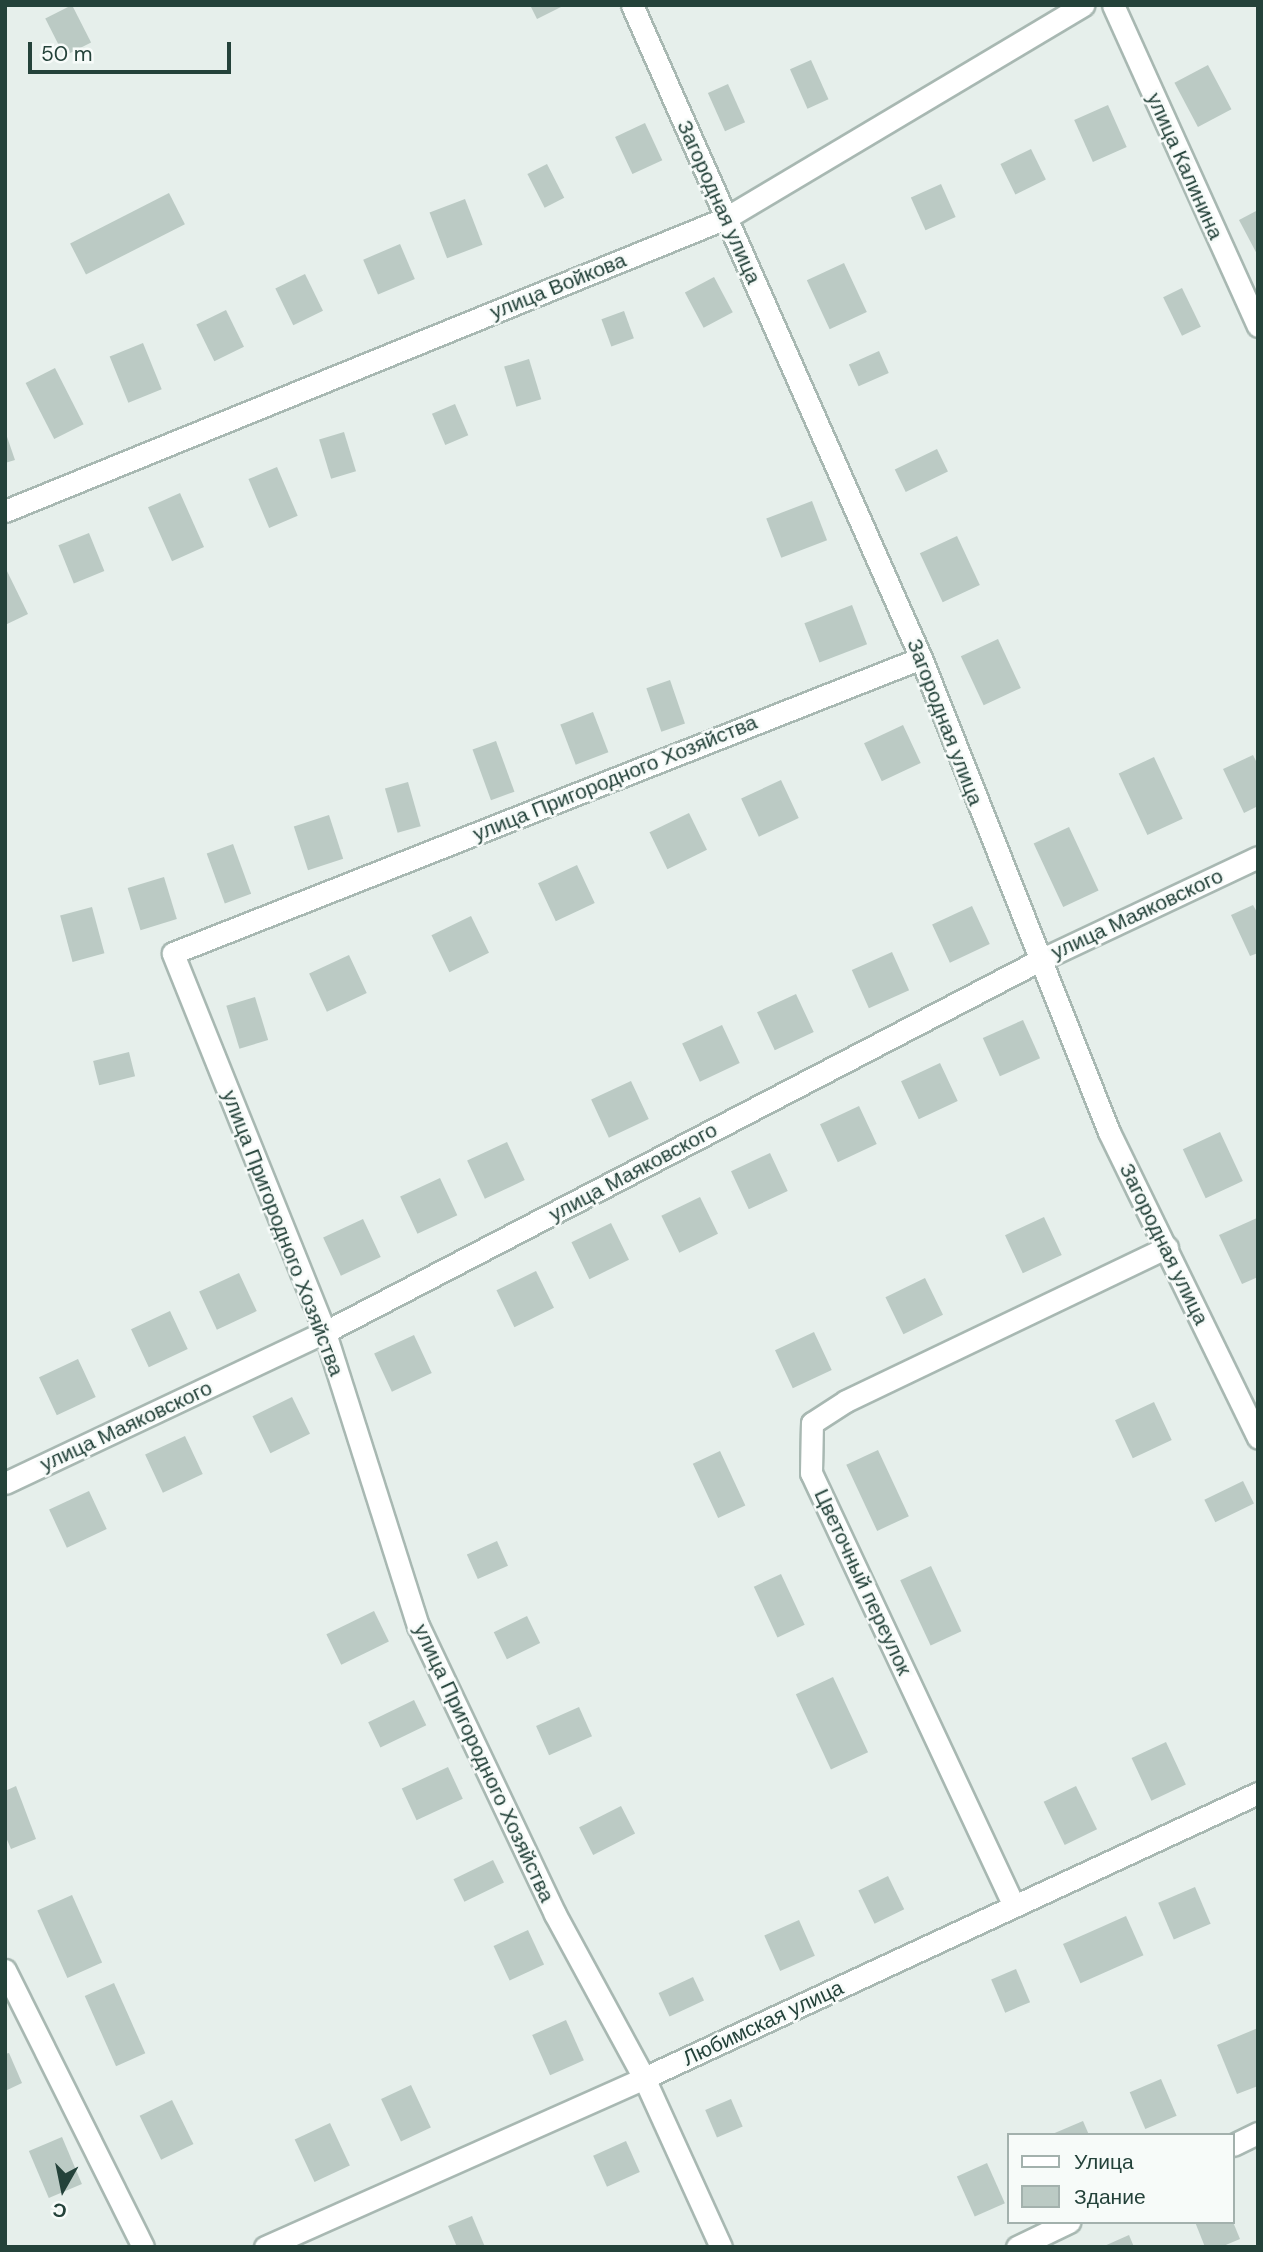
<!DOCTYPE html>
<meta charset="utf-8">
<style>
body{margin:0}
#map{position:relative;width:1263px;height:2252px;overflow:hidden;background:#e6efeb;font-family:"DM Sans",sans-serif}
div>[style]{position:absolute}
.building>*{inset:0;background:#bbcac4;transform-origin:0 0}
.roads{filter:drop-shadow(2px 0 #a8b8b2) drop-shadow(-2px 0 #a8b8b2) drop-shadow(0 2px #a8b8b2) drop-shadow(0 -2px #a8b8b2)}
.street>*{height:21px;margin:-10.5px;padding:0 10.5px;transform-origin:10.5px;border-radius:10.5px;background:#fff}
.secondary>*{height:21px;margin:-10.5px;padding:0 10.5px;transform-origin:10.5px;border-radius:10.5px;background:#fff}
span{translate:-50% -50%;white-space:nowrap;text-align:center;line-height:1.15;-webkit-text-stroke:5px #f7fbf9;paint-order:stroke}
.street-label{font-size:21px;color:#24423a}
.frame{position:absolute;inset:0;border:7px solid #24423a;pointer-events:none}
.legend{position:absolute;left:1007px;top:2133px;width:228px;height:91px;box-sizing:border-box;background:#f7fbf9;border:2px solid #a3b1ad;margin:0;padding:9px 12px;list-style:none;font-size:21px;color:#24423a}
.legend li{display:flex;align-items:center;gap:14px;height:35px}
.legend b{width:35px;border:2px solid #a3b1ad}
.north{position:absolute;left:28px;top:2154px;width:70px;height:70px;-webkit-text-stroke:5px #f7fbf9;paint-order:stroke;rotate:189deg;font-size:19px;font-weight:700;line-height:28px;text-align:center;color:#24423a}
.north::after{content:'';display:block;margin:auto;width:24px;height:32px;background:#24423a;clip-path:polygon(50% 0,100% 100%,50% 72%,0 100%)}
.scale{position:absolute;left:28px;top:42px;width:203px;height:32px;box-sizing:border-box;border:4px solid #24423a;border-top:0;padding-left:9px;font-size:21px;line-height:24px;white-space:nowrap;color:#24423a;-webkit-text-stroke:5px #f7fbf9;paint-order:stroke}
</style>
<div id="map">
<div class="building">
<div style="left:72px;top:5px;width:42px;height:30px;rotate:63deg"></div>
<div style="clip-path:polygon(530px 5px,565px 5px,537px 19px)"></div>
<div style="left:811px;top:60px;width:43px;height:23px;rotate:66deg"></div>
<div style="left:1208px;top:65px;width:50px;height:38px;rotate:62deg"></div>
<div style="left:728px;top:84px;width:42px;height:22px;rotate:66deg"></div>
<div style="left:1108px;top:105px;width:46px;height:37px;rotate:66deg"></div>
<div style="left:645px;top:123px;width:41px;height:33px;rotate:65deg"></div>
<div style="left:1031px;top:149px;width:34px;height:34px;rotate:64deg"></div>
<div style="left:547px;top:164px;width:38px;height:22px;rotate:63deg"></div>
<div style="left:941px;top:184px;width:36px;height:33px;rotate:66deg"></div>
<div style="left:169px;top:193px;width:35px;height:111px;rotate:63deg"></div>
<div style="left:465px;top:199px;width:49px;height:38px;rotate:69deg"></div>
<div style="clip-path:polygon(1258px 210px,1258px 256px,1239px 220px)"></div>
<div style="left:400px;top:244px;width:38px;height:40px;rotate:67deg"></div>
<div style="left:844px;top:263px;width:54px;height:41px;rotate:65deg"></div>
<div style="left:305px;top:274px;width:41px;height:33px;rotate:64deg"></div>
<div style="left:714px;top:277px;width:40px;height:33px;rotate:62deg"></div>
<div style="left:1182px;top:288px;width:43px;height:21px;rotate:64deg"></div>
<div style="left:226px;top:310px;width:41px;height:33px;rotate:64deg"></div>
<div style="left:624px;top:311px;width:29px;height:24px;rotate:70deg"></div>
<div style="left:143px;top:343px;width:50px;height:36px;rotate:68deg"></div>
<div style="left:879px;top:351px;width:24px;height:33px;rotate:66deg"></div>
<div style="left:529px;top:359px;width:42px;height:26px;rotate:73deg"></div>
<div style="left:55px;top:368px;width:63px;height:33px;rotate:63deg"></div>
<div style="left:455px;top:404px;width:34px;height:25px;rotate:67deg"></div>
<div style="clip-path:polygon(5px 431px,15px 460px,5px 463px)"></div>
<div style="left:344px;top:432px;width:41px;height:26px;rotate:73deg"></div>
<div style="left:937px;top:449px;width:25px;height:47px;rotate:64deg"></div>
<div style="left:277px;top:467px;width:53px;height:31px;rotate:67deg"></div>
<div style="left:180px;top:493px;width:59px;height:35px;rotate:66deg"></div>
<div style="left:812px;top:501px;width:42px;height:49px;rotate:69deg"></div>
<div style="left:89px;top:533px;width:41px;height:33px;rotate:68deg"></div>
<div style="left:957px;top:536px;width:54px;height:41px;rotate:65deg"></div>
<div style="clip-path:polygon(5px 567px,28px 614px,5px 625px)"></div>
<div style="left:852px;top:605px;width:42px;height:51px;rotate:69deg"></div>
<div style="left:998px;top:639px;width:54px;height:41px;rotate:65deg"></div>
<div style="left:670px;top:680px;width:46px;height:25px;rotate:71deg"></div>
<div style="left:593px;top:712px;width:43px;height:35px;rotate:69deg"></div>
<div style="left:903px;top:725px;width:42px;height:43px;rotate:65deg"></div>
<div style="left:496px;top:741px;width:54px;height:25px;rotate:70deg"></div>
<div style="clip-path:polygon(1253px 755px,1258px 765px,1258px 806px,1244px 813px,1223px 769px)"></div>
<div style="left:1154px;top:757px;width:68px;height:39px;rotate:65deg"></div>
<div style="left:781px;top:780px;width:42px;height:44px;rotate:65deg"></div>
<div style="left:408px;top:782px;width:46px;height:24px;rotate:74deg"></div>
<div style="left:689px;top:813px;width:41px;height:44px;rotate:64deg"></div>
<div style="left:329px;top:815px;width:46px;height:37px;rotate:72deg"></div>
<div style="left:1069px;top:827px;width:70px;height:39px;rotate:65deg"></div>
<div style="left:233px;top:844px;width:53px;height:28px;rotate:70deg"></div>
<div style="left:577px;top:865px;width:42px;height:43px;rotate:65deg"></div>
<div style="left:164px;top:877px;width:44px;height:38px;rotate:73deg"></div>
<div style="clip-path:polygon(1253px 905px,1258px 914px,1258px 953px,1250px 956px,1231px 915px)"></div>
<div style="left:972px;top:906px;width:42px;height:44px;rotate:65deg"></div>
<div style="left:92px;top:907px;width:48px;height:33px;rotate:75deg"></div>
<div style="left:471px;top:916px;width:41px;height:44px;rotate:64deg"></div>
<div style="left:892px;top:952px;width:42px;height:44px;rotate:66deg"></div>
<div style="left:349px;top:955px;width:42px;height:44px;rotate:65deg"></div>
<div style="left:796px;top:994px;width:42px;height:43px;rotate:65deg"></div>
<div style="left:255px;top:997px;width:45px;height:30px;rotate:73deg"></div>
<div style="left:1023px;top:1020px;width:42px;height:44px;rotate:66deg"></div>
<div style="left:722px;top:1025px;width:42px;height:44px;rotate:65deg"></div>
<div style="left:129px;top:1052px;width:25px;height:37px;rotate:76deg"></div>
<div style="left:940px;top:1063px;width:42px;height:43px;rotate:65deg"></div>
<div style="left:631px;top:1081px;width:42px;height:44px;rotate:65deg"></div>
<div style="left:859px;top:1106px;width:42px;height:43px;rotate:65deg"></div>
<div style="left:1220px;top:1132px;width:54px;height:41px;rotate:65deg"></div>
<div style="left:507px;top:1142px;width:42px;height:44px;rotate:65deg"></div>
<div style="left:770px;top:1153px;width:42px;height:43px;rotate:65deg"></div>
<div style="left:440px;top:1178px;width:41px;height:44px;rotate:65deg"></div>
<div style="left:700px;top:1197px;width:41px;height:43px;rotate:64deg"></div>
<div style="left:1044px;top:1217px;width:42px;height:43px;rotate:65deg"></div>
<div style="clip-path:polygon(1257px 1218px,1258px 1277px,1242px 1284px,1219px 1235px)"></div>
<div style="left:363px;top:1219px;width:42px;height:44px;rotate:65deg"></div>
<div style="left:611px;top:1223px;width:41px;height:44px;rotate:64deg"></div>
<div style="left:536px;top:1271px;width:41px;height:44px;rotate:64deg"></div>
<div style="left:239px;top:1273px;width:42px;height:44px;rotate:65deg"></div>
<div style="left:925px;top:1278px;width:41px;height:44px;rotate:64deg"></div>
<div style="left:170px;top:1311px;width:42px;height:43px;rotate:65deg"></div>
<div style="left:814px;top:1332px;width:42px;height:43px;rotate:65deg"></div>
<div style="left:414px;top:1335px;width:42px;height:44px;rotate:65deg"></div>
<div style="left:78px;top:1359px;width:42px;height:43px;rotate:65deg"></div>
<div style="left:292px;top:1397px;width:41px;height:44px;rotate:64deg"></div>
<div style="left:1154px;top:1402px;width:42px;height:43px;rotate:65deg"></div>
<div style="left:185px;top:1436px;width:42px;height:44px;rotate:65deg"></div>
<div style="left:878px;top:1450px;width:73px;height:35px;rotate:65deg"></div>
<div style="left:720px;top:1451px;width:60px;height:30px;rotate:65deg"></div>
<div style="left:1243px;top:1481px;width:25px;height:43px;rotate:64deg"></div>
<div style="left:89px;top:1491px;width:42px;height:44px;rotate:65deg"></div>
<div style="left:497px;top:1541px;width:27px;height:33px;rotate:66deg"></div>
<div style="left:931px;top:1566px;width:72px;height:34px;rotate:65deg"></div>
<div style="left:781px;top:1574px;width:56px;height:30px;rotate:65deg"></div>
<div style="left:374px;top:1611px;width:34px;height:53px;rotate:64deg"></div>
<div style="left:527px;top:1616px;width:30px;height:37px;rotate:64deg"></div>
<div style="left:833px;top:1677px;width:83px;height:41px;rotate:65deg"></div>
<div style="left:414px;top:1700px;width:28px;height:51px;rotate:64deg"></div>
<div style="left:579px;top:1707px;width:32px;height:47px;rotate:66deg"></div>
<div style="left:1166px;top:1742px;width:47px;height:38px;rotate:65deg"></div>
<div style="left:448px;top:1767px;width:35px;height:51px;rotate:65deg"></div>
<div style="clip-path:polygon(16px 1786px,36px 1839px,11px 1849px,5px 1835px,5px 1791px)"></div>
<div style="left:1076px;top:1786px;width:48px;height:36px;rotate:64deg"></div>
<div style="left:621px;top:1806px;width:31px;height:47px;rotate:63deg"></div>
<div style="left:493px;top:1860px;width:25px;height:44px;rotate:64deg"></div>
<div style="left:888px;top:1876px;width:37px;height:33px;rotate:64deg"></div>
<div style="left:1195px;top:1887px;width:40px;height:40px;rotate:67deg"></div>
<div style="left:72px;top:1895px;width:74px;height:38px;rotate:66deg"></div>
<div style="left:1126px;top:1916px;width:43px;height:69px;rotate:66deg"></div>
<div style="left:799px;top:1920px;width:39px;height:38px;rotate:66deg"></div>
<div style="left:528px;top:1930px;width:38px;height:38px;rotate:65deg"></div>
<div style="left:1016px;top:1969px;width:36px;height:27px;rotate:67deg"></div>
<div style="left:693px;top:1977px;width:26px;height:38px;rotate:65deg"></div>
<div style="left:114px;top:1983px;width:77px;height:32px;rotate:66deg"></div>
<div style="left:566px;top:2020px;width:44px;height:37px;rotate:66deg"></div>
<div style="clip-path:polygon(1258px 2028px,1258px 2086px,1237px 2094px,1217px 2045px)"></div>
<div style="clip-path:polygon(9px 2053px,22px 2083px,5px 2091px,5px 2054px)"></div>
<div style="left:1161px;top:2079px;width:40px;height:34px;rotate:67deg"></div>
<div style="left:411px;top:2085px;width:47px;height:33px;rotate:65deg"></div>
<div style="left:731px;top:2099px;width:30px;height:28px;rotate:67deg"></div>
<div style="left:172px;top:2100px;width:49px;height:36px;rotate:64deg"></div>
<div style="clip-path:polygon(1083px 2121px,1089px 2135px,1050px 2135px)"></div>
<div style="left:330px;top:2123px;width:47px;height:39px;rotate:65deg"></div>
<div style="left:62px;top:2137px;width:51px;height:36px;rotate:67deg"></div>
<div style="left:626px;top:2141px;width:34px;height:36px;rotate:66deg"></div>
<div style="left:987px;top:2163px;width:44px;height:33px;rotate:66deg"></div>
<div style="clip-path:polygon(472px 2216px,485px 2247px,457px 2247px,448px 2226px)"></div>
<div style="clip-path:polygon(1195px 2222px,1233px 2222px,1240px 2239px,1221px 2247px,1205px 2247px)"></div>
<div style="clip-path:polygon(1129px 2235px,1134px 2247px,1102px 2247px)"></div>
</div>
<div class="roads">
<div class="street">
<div style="left:1113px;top:5px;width:352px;rotate:65.7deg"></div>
<div style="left:5px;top:511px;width:778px;rotate:-22.12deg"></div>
<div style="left:726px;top:218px;width:416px;rotate:-30.8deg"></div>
<div style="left:5px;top:1483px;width:354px;rotate:-25.3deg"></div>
<div style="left:325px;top:1332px;width:804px;rotate:-27.49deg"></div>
<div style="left:1038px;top:961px;width:243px;rotate:-25.3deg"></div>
<div style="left:1014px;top:1906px;width:478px;rotate:-115.1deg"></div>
<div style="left:811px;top:1473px;width:50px;rotate:-88.9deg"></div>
<div style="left:812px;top:1423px;width:40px;rotate:-32.9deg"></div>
<div style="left:846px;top:1401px;width:356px;rotate:-25.6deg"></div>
<div style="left:5px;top:1970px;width:309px;rotate:63.5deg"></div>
<div style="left:1233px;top:2145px;width:28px;rotate:-26deg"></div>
<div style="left:265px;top:2247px;width:415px;rotate:-24deg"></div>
<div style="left:644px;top:2078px;width:677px;rotate:-24.9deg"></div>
<div style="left:721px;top:2247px;width:186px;rotate:-114.5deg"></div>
<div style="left:644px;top:2078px;width:187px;rotate:-118.5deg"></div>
<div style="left:555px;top:1914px;width:319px;rotate:-115.4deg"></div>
<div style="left:418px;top:1626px;width:308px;rotate:-107.6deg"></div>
<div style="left:325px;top:1332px;width:408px;rotate:-111.9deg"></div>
<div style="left:173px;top:953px;width:804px;rotate:-21.52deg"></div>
<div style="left:1017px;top:2247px;width:58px;rotate:-25.7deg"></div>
</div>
<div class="secondary">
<div style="left:632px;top:5px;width:714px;rotate:66.13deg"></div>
<div style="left:921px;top:658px;width:510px;rotate:68.37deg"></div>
<div style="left:1109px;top:1132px;width:340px;rotate:64deg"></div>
</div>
</div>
<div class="street-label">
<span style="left:1185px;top:166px;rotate:66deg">улица Калинина</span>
<span style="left:719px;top:202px;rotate:66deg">Загородная улица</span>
<span style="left:558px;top:286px;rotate:-22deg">улица Войкова</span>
<span style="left:945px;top:722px;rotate:69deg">Загородная улица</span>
<span style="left:615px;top:778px;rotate:-22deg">улица Пригородного Хозяйства</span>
<span style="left:1137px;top:914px;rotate:-25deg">улица Маяковского</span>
<span style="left:633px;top:1172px;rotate:-28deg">улица Маяковского</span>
<span style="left:283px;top:1233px;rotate:69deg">улица Пригородного Хозяйства</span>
<span style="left:1164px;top:1244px;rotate:64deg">Загородная улица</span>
<span style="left:126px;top:1426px;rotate:-25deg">улица Маяковского</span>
<span style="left:863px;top:1582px;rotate:65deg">Цветочный переулок</span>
<span style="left:484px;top:1763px;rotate:65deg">улица Пригородного Хозяйства</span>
<span style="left:763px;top:2023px;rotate:-25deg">Любимская улица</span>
</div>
<div class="frame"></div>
<ul class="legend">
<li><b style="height:9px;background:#fff"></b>Улица</li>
<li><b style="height:19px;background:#bbcac4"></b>Здание</li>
</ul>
<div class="north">С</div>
<div class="scale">50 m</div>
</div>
